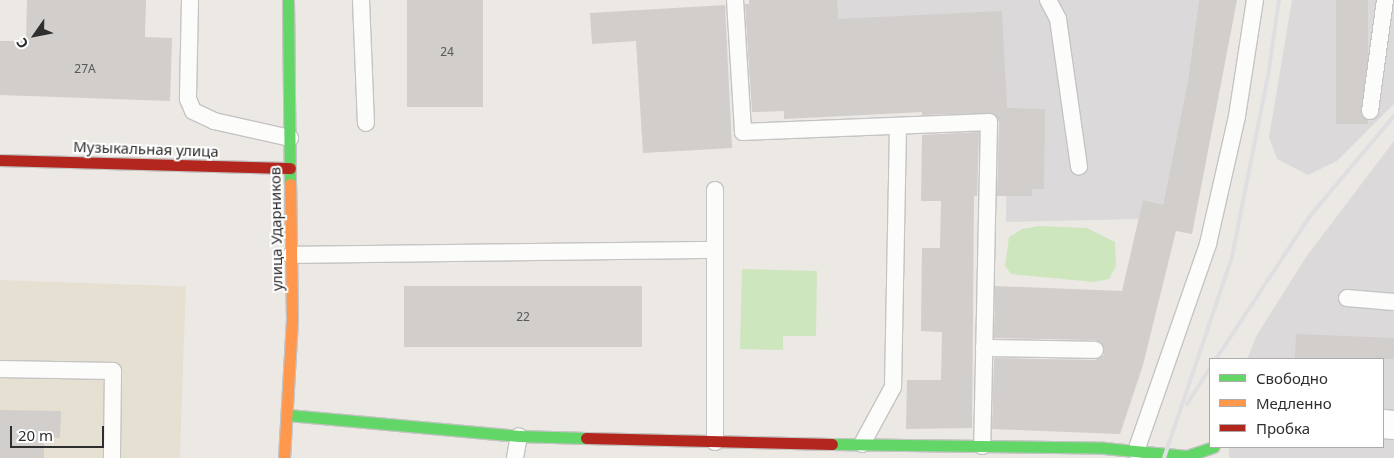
<!DOCTYPE html>
<meta charset="utf-8">
<style>
body{margin:0}
#map{position:relative;width:1394px;height:458px;overflow:hidden;background:#ece8e4;font-family:"Noto Sans",sans-serif}
div>[style]{position:absolute}
.industrial>*{inset:0;background:#dcd9db}
.education>*{inset:0;background:#e6e0d3;transform-origin:0 0}
.green>*{inset:0;background:#cee6be}
.building>*{inset:0;background:#d1cecb;transform-origin:0 0}
.roads{filter:drop-shadow(1px 0 #c5c4c5) drop-shadow(-1px 0 #c5c4c5) drop-shadow(0 1px #c5c4c5) drop-shadow(0 -1px #c5c4c5)}
.lane>*{height:16px;margin:-8px;padding:0 8px;transform-origin:8px;border-radius:8px;background:#fcfcfb}
.street>*{height:28px;margin:-14px;padding:0 14px;transform-origin:14px;border-radius:14px;background:#fcfcfb}
.fast>*{height:11px;margin:-5.5px;padding:0 5.5px;transform-origin:5.5px;border-radius:5.5px;background:#63d668}
.slow>*{height:11px;margin:-5.5px;padding:0 5.5px;transform-origin:5.5px;border-radius:5.5px;background:#ff974d}
.jam>*{height:11px;margin:-5.5px;padding:0 5.5px;transform-origin:5.5px;border-radius:5.5px;background:#b3261e}
.rail>*{height:4px;margin:-2px;padding:0 2px;transform-origin:2px;border-radius:2px;background:#dfdfe1}
span{translate:-50% -50%;white-space:nowrap;text-align:center;line-height:1.15;-webkit-text-stroke:4px #fff;paint-order:stroke}
.number-label{font-size:12px;color:#585857}
.number-label span{-webkit-text-stroke-width:0}
.street-label{font-size:15px;color:#2e2e2e}
.legend{position:absolute;left:1209px;top:358px;width:175px;height:90px;box-sizing:border-box;background:#fff;border:1px solid #ababab;margin:0;padding:6px 9px;list-style:none;font-size:15px;color:#2e2e2e}
.legend li{display:flex;align-items:center;gap:10px;height:25px}
.legend b{width:25px;border:1px solid #ababab}
.north{position:absolute;left:10px;top:10px;width:50px;height:50px;-webkit-text-stroke:4px #fff;paint-order:stroke;rotate:237deg;font-size:14px;font-weight:700;line-height:20px;text-align:center;color:#2e2e2e}
.north::after{content:'';display:block;margin:auto;width:18px;height:22px;background:#2e2e2e;clip-path:polygon(50% 0,100% 100%,50% 72%,0 100%)}
.scale{position:absolute;left:10px;top:426px;width:94px;height:22px;box-sizing:border-box;border:2px solid #2e2e2e;border-top:0;padding-left:6px;font-size:15px;line-height:18px;white-space:nowrap;color:#2e2e2e;-webkit-text-stroke:4px #fff;paint-order:stroke}
</style>
<div id="map">
<div class="industrial">
<div style="clip-path:polygon(781px 0,1199px 0,1188px 80px,1163px 205px,1139px 219px,1006px 222px,1007px 108px,785px 80px)"></div>
<div style="clip-path:polygon(1292px 0,1394px 0,1394px 104px,1337px 161px,1308px 175px,1277px 159px,1269px 137px)"></div>
<div style="clip-path:polygon(1394px 141px,1394px 458px,1229px 458px,1229px 447px,1383px 447px,1383px 359px,1247px 359px,1257px 335px,1306px 257px)"></div>
</div>
<div class="education">
<div style="left:0;top:280px;width:186px;height:178px;rotate:2deg"></div>
</div>
<div class="green">
<div style="clip-path:polygon(1039px 226px,1087px 228px,1115px 242px,1116px 266px,1109px 279px,1094px 282px,1011px 274px,1005px 266px,1009px 237px,1022px 229px)"></div>
<div style="clip-path:polygon(742px 269px,817px 271px,816px 336px,783px 336px,783px 350px,740px 349px)"></div>
</div>
<div class="building">
<div style="clip-path:polygon(27px 0,146px 0,145px 37px,172px 38px,170px 101px,0 95px,0 41px,26px 41px)"></div>
<div style="left:407px;top:0;width:76px;height:107px"></div>
<div style="clip-path:polygon(749px 0,837px 0,838px 19px,1002px 11px,1007px 108px,1045px 109px,1044px 189px,1032px 189px,1032px 196px,997px 196px,999px 122px,993px 113px,922px 115px,922px 112px,784px 119px,784px 111px,752px 112px,745px 4px,749px 4px)"></div>
<div style="clip-path:polygon(1199px 0,1237px 0,1192px 234px,1176px 231px,1143px 365px,1120px 434px,992px 429px,994px 358px,1095px 360px,1104px 355px,1103px 345px,1095px 340px,994px 338px,995px 286px,1122px 291px,1143px 200px,1163px 205px,1188px 80px)"></div>
<div style="left:1336px;top:0;width:32px;height:124px"></div>
<div style="clip-path:polygon(725px 5px,732px 148px,643px 153px,636px 41px,592px 44px,590px 13px)"></div>
<div style="clip-path:polygon(979px 132px,977px 196px,974px 196px,972px 428px,906px 429px,907px 380px,941px 380px,942px 332px,921px 331px,922px 248px,940px 248px,941px 201px,921px 201px,922px 135px)"></div>
<div style="left:404px;top:286px;width:238px;height:61px"></div>
<div style="clip-path:polygon(1296px 334px,1394px 338px,1394px 359px,1295px 359px)"></div>
<div style="clip-path:polygon(0 410px,61px 411px,60px 438px,44px 437px,44px 458px,0 458px)"></div>
</div>
<div class="roads">
<div class="lane">
<div style="left:190px;top:0;width:99px;rotate:91.2deg"></div>
<div style="left:188px;top:99px;width:13px;rotate:67deg"></div>
<div style="left:193px;top:111px;width:23px;rotate:25deg"></div>
<div style="left:214px;top:121px;width:78px;rotate:12.6deg"></div>
<div style="left:361px;top:0;width:123px;rotate:87.7deg"></div>
<div style="left:735px;top:0;width:132px;rotate:86.5deg"></div>
<div style="left:743px;top:132px;width:246px;rotate:-2.3deg"></div>
<div style="left:989px;top:122px;width:324px;rotate:91.2deg"></div>
<div style="left:1048px;top:0;width:21px;rotate:62deg"></div>
<div style="left:1058px;top:19px;width:149px;rotate:81.9deg"></div>
<div style="left:1370px;top:111px;width:112px;rotate:-82.3deg"></div>
<div style="left:715px;top:190px;width:252px;rotate:90deg"></div>
<div style="left:291px;top:255px;width:424px;rotate:-0.7deg"></div>
<div style="left:1347px;top:298px;width:47px;rotate:4.9deg"></div>
<div style="left:984px;top:348px;width:111px;rotate:1deg"></div>
<div style="left:0;top:369px;width:113px;rotate:1deg"></div>
<div style="left:113px;top:371px;width:87px;rotate:90.7deg"></div>
<div style="left:862px;top:444px;width:65px;rotate:-61.5deg"></div>
<div style="left:893px;top:387px;width:261px;rotate:-88.9deg"></div>
<div style="left:1136px;top:451px;width:219px;rotate:-70.8deg"></div>
<div style="left:1208px;top:244px;width:131px;rotate:-77.2deg"></div>
<div style="left:1237px;top:116px;width:117px;rotate:-81.2deg"></div>
<div style="left:515px;top:458px;width:22px;rotate:-80deg"></div>
</div>
<div class="street">
<div style="left:1383px;top:424px;width:11px;rotate:5deg"></div>
</div>
<div class="fast">
<div style="left:288px;top:0;width:184px;rotate:89.4deg"></div>
<div style="left:288px;top:415px;width:232px;rotate:5.2deg"></div>
<div style="left:519px;top:436px;width:67px;rotate:1.7deg"></div>
<div style="left:832px;top:444px;width:272px;rotate:0.8deg"></div>
<div style="left:1104px;top:448px;width:83px;rotate:5.5deg"></div>
<div style="left:1187px;top:456px;width:28px;rotate:-19deg"></div>
</div>
<div class="slow">
<div style="left:284px;top:458px;width:138px;rotate:-86.7deg"></div>
<div style="left:292px;top:320px;width:136px;rotate:-90.8deg"></div>
</div>
<div class="jam">
<div style="left:0;top:160px;width:290px;rotate:1.6deg"></div>
<div style="left:586px;top:438px;width:246px;rotate:1.4deg"></div>
</div>
</div>
<div class="rail">
<div style="left:1216px;top:359px;width:171px;rotate:-56.7deg"></div>
<div style="left:1310px;top:216px;width:131px;rotate:-50deg"></div>
<div style="left:1187px;top:404px;width:43px;rotate:-57.4deg"></div>
<div style="left:1164px;top:458px;width:212px;rotate:-71.3deg"></div>
<div style="left:1232px;top:257px;width:185px;rotate:-78.8deg"></div>
<div style="left:1268px;top:76px;width:77px;rotate:-81.8deg"></div>
</div>
<div class="number-label">
<span style="left:447px;top:52px">24</span>
<span style="left:85px;top:69px">27А</span>
<span style="left:523px;top:317px">22</span>
</div>
<div class="street-label">
<span style="left:146px;top:149px;rotate:2deg">Музыкальная улица</span>
<span style="left:276px;top:229px;rotate:-91deg">улица Ударников</span>
</div>
<ul class="legend">
<li><b style="height:6px;background:#63d668"></b>Свободно</li>
<li><b style="height:6px;background:#ff974d"></b>Медленно</li>
<li><b style="height:6px;background:#b3261e"></b>Пробка</li>
</ul>
<div class="north">С</div>
<div class="scale">20 m</div>
</div>
